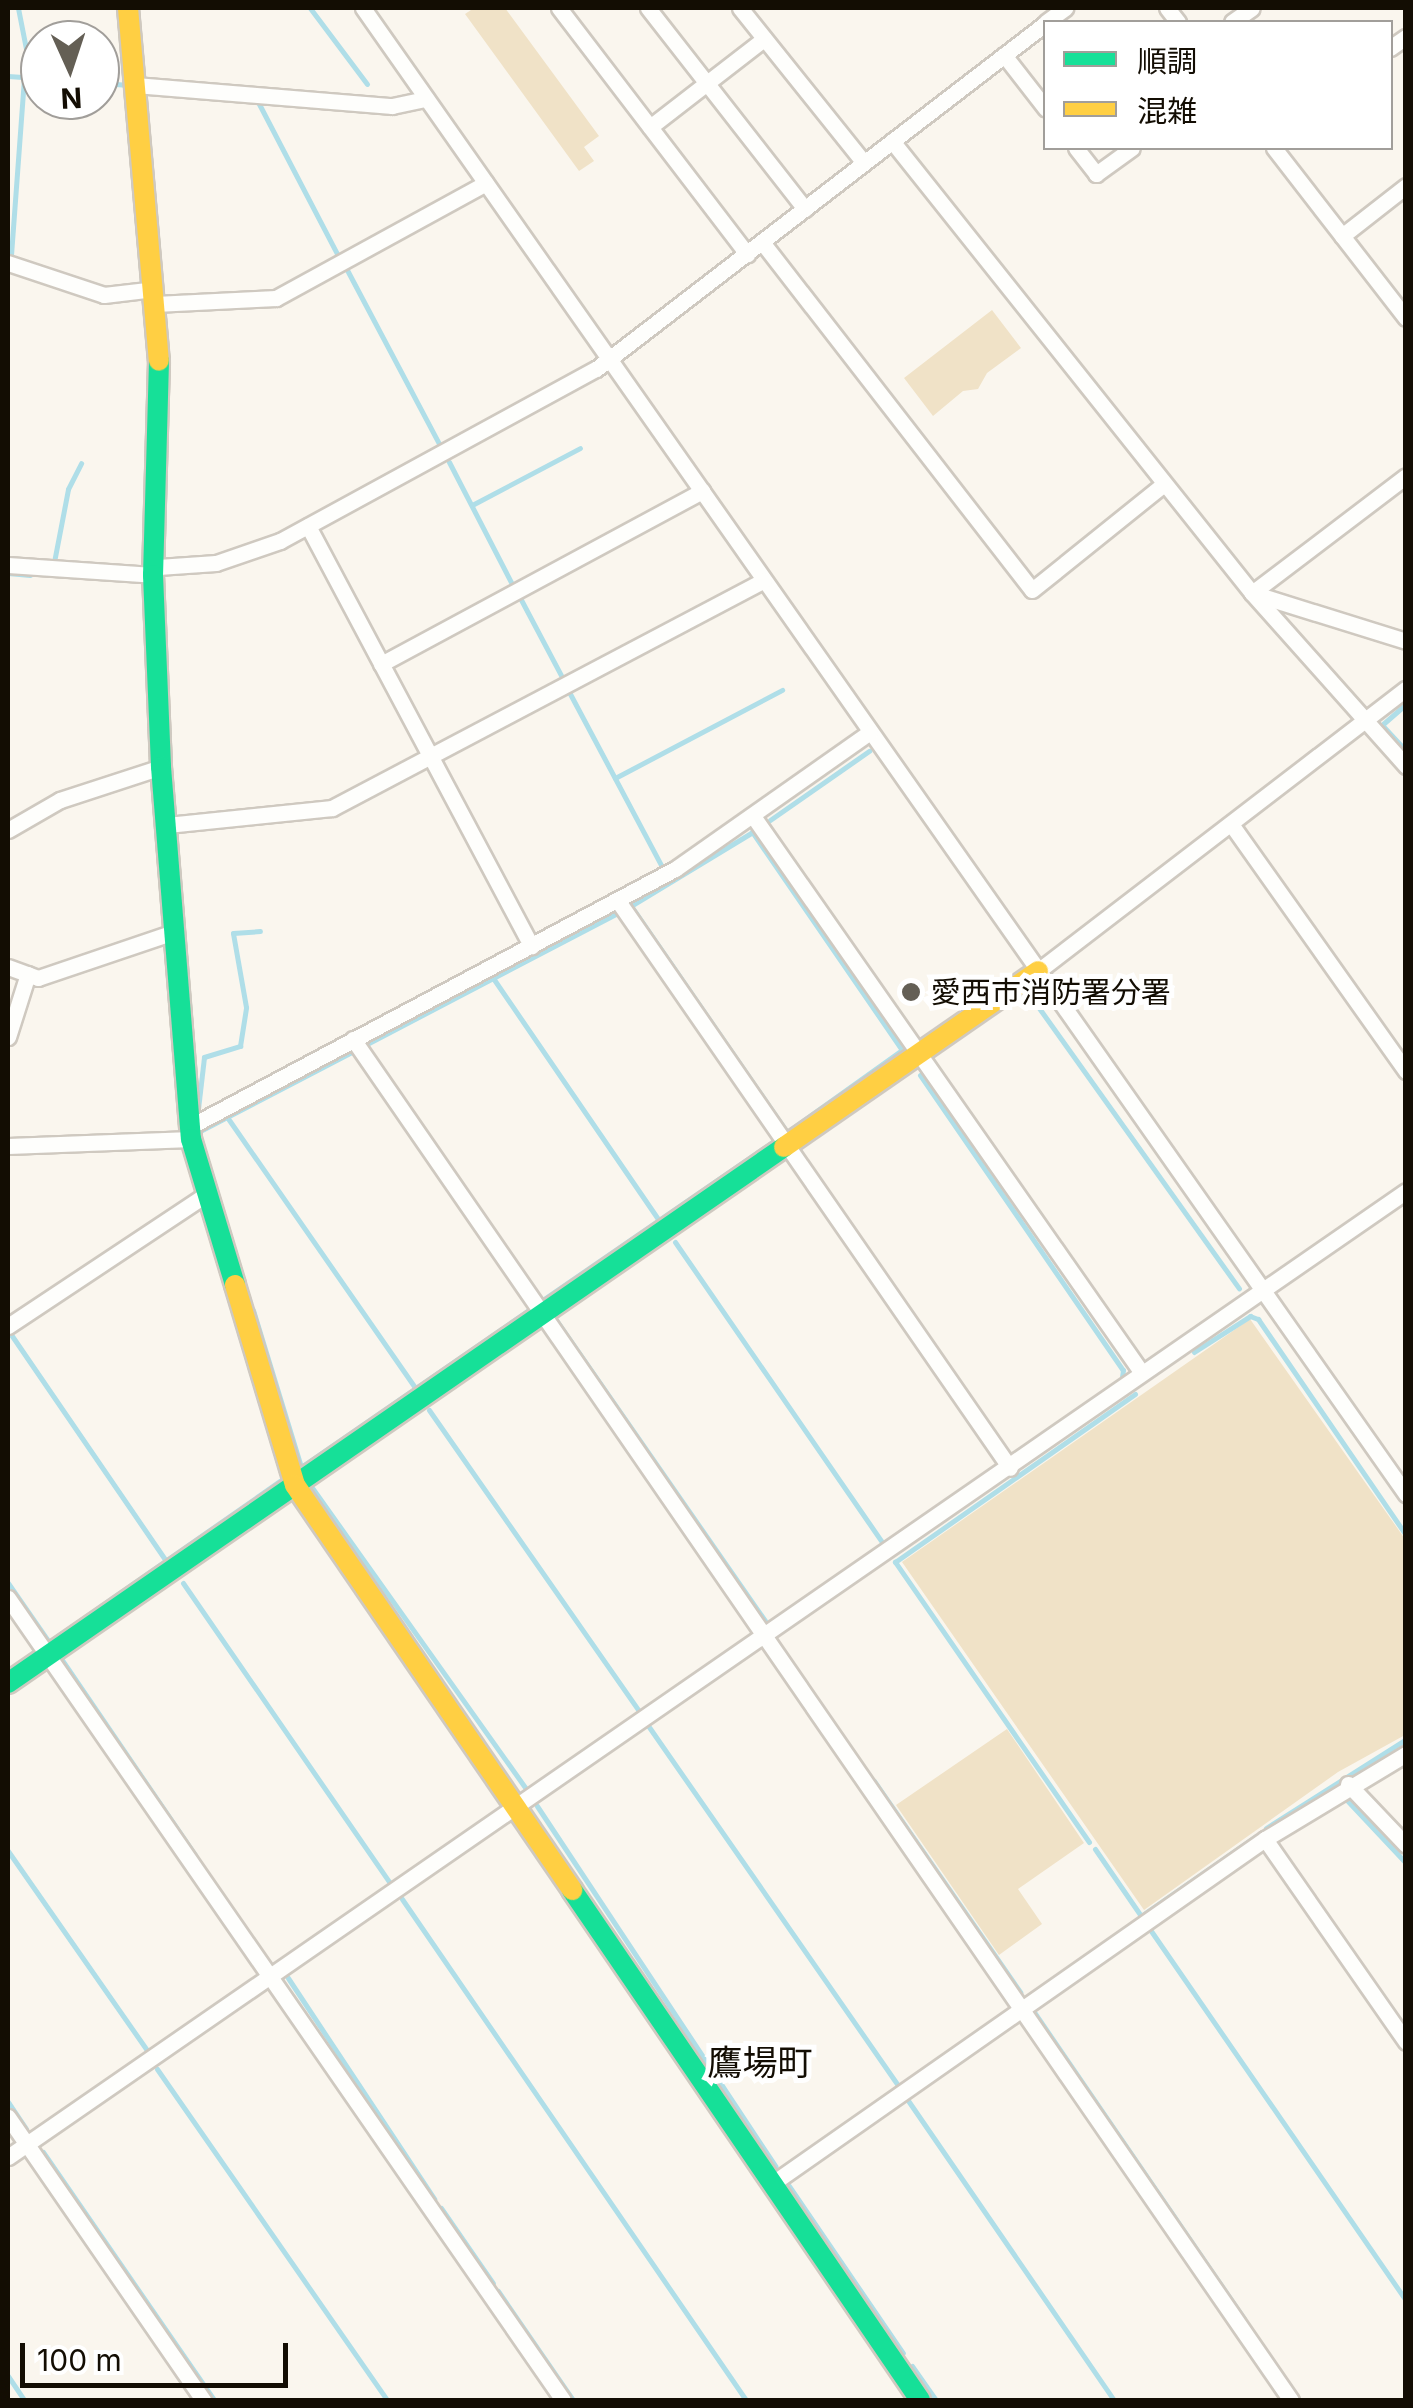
<!DOCTYPE html>
<meta charset="utf-8">
<style>
body{margin:0}
#map{position:relative;width:1413px;height:2408px;overflow:hidden;background:#faf6ee;font-family:Inter,"Noto Sans JP",sans-serif}
div>[style]{position:absolute}
.green>*{inset:0;background:#f0e2c7}
.stream>*{height:5px;margin:-2.5px;padding:0 2.5px;transform-origin:2.5px;border-radius:2.5px;background:#afdee8}
.roads{filter:drop-shadow(2px 0 #cfc9c0) drop-shadow(-2px 0 #cfc9c0) drop-shadow(0 2px #cfc9c0) drop-shadow(0 -2px #cfc9c0)}
.street>*{height:15px;margin:-7.5px;padding:0 7.5px;transform-origin:7.5px;border-radius:7.5px;background:#fefefc}
.fast>*{height:20px;margin:-10px;padding:0 10px;transform-origin:10px;border-radius:10px;background:#16e098}
.slow>*{height:20px;margin:-10px;padding:0 10px;transform-origin:10px;border-radius:10px;background:#ffcf43}
.dots>*{width:28px;height:28px;translate:-50% -50%;box-sizing:border-box;border:5px solid #fff;border-radius:50%}
span{translate:-50% -50%;white-space:nowrap;text-align:center;line-height:1.15;-webkit-text-stroke:10px #fff;paint-order:stroke}
.poi-label{font-size:30px;color:#130d03}
.left{translate:0 -50%;text-align:left}
.quarter-label{font-size:35px;color:#130d03}
.frame{position:absolute;inset:0;border:10px solid #130d03;pointer-events:none}
.legend{position:absolute;left:1043px;top:20px;width:350px;height:130px;box-sizing:border-box;background:#fff;border:2px solid #a19e9a;margin:0;padding:12px 18px;list-style:none;font-size:30px;color:#130d03}
.legend li{display:flex;align-items:center;gap:20px;height:50px}
.legend b{width:50px;border:2px solid #a19e9a}
.north{position:absolute;left:20px;top:20px;width:100px;height:100px;box-sizing:border-box;background:#fff;border:2px solid #a19e9a;border-radius:50%;rotate:177deg;font-size:28px;font-weight:700;line-height:40px;text-align:center;color:#130d03}
.north::after{content:'';display:block;margin:auto;width:35px;height:45px;background:#645f55;clip-path:polygon(50% 0,100% 100%,50% 72%,0 100%)}
.scale{position:absolute;left:20px;top:2343px;width:268px;height:45px;box-sizing:border-box;border:5px solid #130d03;border-top:0;padding-left:12px;font-size:30px;line-height:35px;white-space:nowrap;color:#130d03;-webkit-text-stroke:8px #fff;paint-order:stroke}
</style>
<div id="map">
<div class="green">
<div style="clip-path:polygon(474px 8px,505px 8px,599px 136px,584px 147px,594px 161px,579px 171px,465px 14px)"></div>
<div style="clip-path:polygon(992px 310px,1021px 348px,987px 373px,978px 389px,963px 391px,933px 416px,904px 378px)"></div>
<div style="clip-path:polygon(1250px 1319px,1405px 1539px,1405px 1735px,1338px 1772px,1144px 1910px,902px 1562px)"></div>
<div style="clip-path:polygon(1007px 1729px,1084px 1843px,1018px 1889px,1042px 1924px,999px 1955px,896px 1805px)"></div>
</div>
<div class="stream">
<div style="left:18px;top:8px;width:52px;rotate:78.9deg"></div>
<div style="left:310px;top:8px;width:95px;rotate:53.1deg"></div>
<div style="left:8px;top:76px;width:32px;rotate:4deg"></div>
<div style="left:100px;top:83px;width:26px;rotate:4deg"></div>
<div style="left:258px;top:102px;width:171px;rotate:62.5deg"></div>
<div style="left:11px;top:255px;width:178px;rotate:-85.8deg"></div>
<div style="left:346px;top:268px;width:199px;rotate:62.1deg"></div>
<div style="left:449px;top:462px;width:140px;rotate:62.7deg"></div>
<div style="left:472px;top:505px;width:122px;rotate:-27.8deg"></div>
<div style="left:54px;top:562px;width:74px;rotate:-79.1deg"></div>
<div style="left:68px;top:489px;width:29px;rotate:-63deg"></div>
<div style="left:8px;top:573px;width:22px;rotate:5deg"></div>
<div style="left:518px;top:594px;width:96px;rotate:62.1deg"></div>
<div style="left:568px;top:690px;width:198px;rotate:62deg"></div>
<div style="left:1406px;top:704px;width:32px;rotate:139deg"></div>
<div style="left:1382px;top:725px;width:35px;rotate:47deg"></div>
<div style="left:615px;top:778px;width:189px;rotate:-27.8deg"></div>
<div style="left:770px;top:820px;width:121px;rotate:-34.9deg"></div>
<div style="left:751px;top:833px;width:140px;rotate:148.7deg"></div>
<div style="left:631px;top:906px;width:275px;rotate:55.4deg"></div>
<div style="left:787px;top:1132px;width:141px;rotate:-35.5deg"></div>
<div style="left:902px;top:1050px;width:265px;rotate:-124.5deg"></div>
<div style="left:493px;top:978px;width:293px;rotate:55.6deg"></div>
<div style="left:1034px;top:1001px;width:353px;rotate:54.5deg"></div>
<div style="left:365px;top:1045px;width:285px;rotate:-27.6deg"></div>
<div style="left:920px;top:1075px;width:358px;rotate:55.5deg"></div>
<div style="left:1123px;top:1370px;width:7px;rotate:98deg"></div>
<div style="left:198px;top:1109px;width:52px;rotate:-83.4deg"></div>
<div style="left:204px;top:1057px;width:38px;rotate:-17deg"></div>
<div style="left:240px;top:1046px;width:39px;rotate:-81deg"></div>
<div style="left:246px;top:1007px;width:75px;rotate:-100deg"></div>
<div style="left:233px;top:933px;width:27px;rotate:-4deg"></div>
<div style="left:227px;top:1117px;width:330px;rotate:55.2deg"></div>
<div style="left:200px;top:1137px;width:6px;rotate:-90deg"></div>
<div style="left:200px;top:1131px;width:171px;rotate:-27.5deg"></div>
<div style="left:675px;top:1242px;width:364px;rotate:55.4deg"></div>
<div style="left:541px;top:1301px;width:283px;rotate:-34.5deg"></div>
<div style="left:253px;top:1310px;width:164px;rotate:73deg"></div>
<div style="left:301px;top:1467px;width:277px;rotate:-34.6deg"></div>
<div style="left:556px;top:1320px;width:366px;rotate:55.2deg"></div>
<div style="left:10px;top:1333px;width:276px;rotate:55.6deg"></div>
<div style="left:1194px;top:1352px;width:67px;rotate:-32.7deg"></div>
<div style="left:1250px;top:1316px;width:9px;rotate:21deg"></div>
<div style="left:1258px;top:1319px;width:262px;rotate:55.6deg"></div>
<div style="left:429px;top:1410px;width:366px;rotate:55.1deg"></div>
<div style="left:313px;top:1489px;width:368px;rotate:54.6deg"></div>
<div style="left:8px;top:1583px;width:72px;rotate:55.2deg"></div>
<div style="left:49px;top:1642px;width:282px;rotate:-34.9deg"></div>
<div style="left:183px;top:1583px;width:364px;rotate:55.4deg"></div>
<div style="left:62px;top:1660px;width:236px;rotate:55.7deg"></div>
<div style="left:8px;top:1671px;width:32px;rotate:-36deg"></div>
<div style="left:649px;top:1727px;width:435px;rotate:55.2deg"></div>
<div style="left:874px;top:1781px;width:257px;rotate:55.3deg"></div>
<div style="left:1343px;top:1796px;width:92px;rotate:46.8deg"></div>
<div style="left:537px;top:1806px;width:432px;rotate:56.5deg"></div>
<div style="left:1266px;top:1828px;width:166px;rotate:-32.4deg"></div>
<div style="left:1089px;top:1842px;width:341px;rotate:-124.7deg"></div>
<div style="left:895px;top:1562px;width:293px;rotate:-35deg"></div>
<div style="left:1095px;top:1849px;width:81px;rotate:55.5deg"></div>
<div style="left:1141px;top:1916px;width:140px;rotate:-34.8deg"></div>
<div style="left:8px;top:1851px;width:243px;rotate:55.1deg"></div>
<div style="left:402px;top:1899px;width:608px;rotate:55.53deg"></div>
<div style="left:1149px;top:1928px;width:453px;rotate:55.4deg"></div>
<div style="left:288px;top:1978px;width:265px;rotate:56.5deg"></div>
<div style="left:1034px;top:2012px;width:372px;rotate:55.6deg"></div>
<div style="left:157px;top:2069px;width:403px;rotate:55.2deg"></div>
<div style="left:907px;top:2099px;width:365px;rotate:55.5deg"></div>
<div style="left:8px;top:2102px;width:32px;rotate:56deg"></div>
<div style="left:43px;top:2152px;width:301px;rotate:55.4deg"></div>
<div style="left:789px;top:2186px;width:202px;rotate:55.7deg"></div>
<div style="left:441px;top:2208px;width:91px;rotate:55.3deg"></div>
<div style="left:498px;top:2291px;width:132px;rotate:55.5deg"></div>
<div style="left:912px;top:2366px;width:42px;rotate:54.8deg"></div>
<div style="left:8px;top:2376px;width:29px;rotate:56deg"></div>
</div>
<div class="roads">
<div class="street">
<div style="left:363px;top:8px;width:1816px;rotate:54.94deg"></div>
<div style="left:559px;top:8px;width:310px;rotate:52.6deg"></div>
<div style="left:648px;top:8px;width:255px;rotate:52deg"></div>
<div style="left:740px;top:8px;width:198px;rotate:51.3deg"></div>
<div style="left:1167px;top:8px;width:18px;rotate:52deg"></div>
<div style="left:1046px;top:22px;width:24px;rotate:-36deg"></div>
<div style="left:1232px;top:22px;width:24px;rotate:-35deg"></div>
<div style="left:1390px;top:48px;width:19px;rotate:-35deg"></div>
<div style="left:1004px;top:55px;width:68px;rotate:52.1deg"></div>
<div style="left:135px;top:85px;width:258px;rotate:4.7deg"></div>
<div style="left:392px;top:106px;width:35px;rotate:-12deg"></div>
<div style="left:650px;top:127px;width:144px;rotate:-37.7deg"></div>
<div style="left:892px;top:141px;width:578px;rotate:51.46deg"></div>
<div style="left:1252px;top:593px;width:193px;rotate:-37.2deg"></div>
<div style="left:1076px;top:148px;width:33px;rotate:52deg"></div>
<div style="left:1096px;top:174px;width:44px;rotate:-35.8deg"></div>
<div style="left:1274px;top:148px;width:215px;rotate:52.2deg"></div>
<div style="left:1342px;top:236px;width:81px;rotate:-38deg"></div>
<div style="left:762px;top:242px;width:440px;rotate:52.2deg"></div>
<div style="left:1032px;top:590px;width:169px;rotate:-38.8deg"></div>
<div style="left:8px;top:263px;width:101px;rotate:18.4deg"></div>
<div style="left:104px;top:295px;width:50px;rotate:-6.8deg"></div>
<div style="left:155px;top:304px;width:121px;rotate:-2.8deg"></div>
<div style="left:276px;top:298px;width:239px;rotate:-28.7deg"></div>
<div style="left:308px;top:526px;width:476px;rotate:62deg"></div>
<div style="left:8px;top:565px;width:145px;rotate:3.9deg"></div>
<div style="left:158px;top:567px;width:58px;rotate:-3.9deg"></div>
<div style="left:216px;top:563px;width:68px;rotate:-19deg"></div>
<div style="left:280px;top:541px;width:360px;rotate:-28.6deg"></div>
<div style="left:596px;top:369px;width:568px;rotate:-37.56deg"></div>
<div style="left:1252px;top:593px;width:232px;rotate:48.3deg"></div>
<div style="left:1252px;top:593px;width:161px;rotate:17.3deg"></div>
<div style="left:381px;top:664px;width:365px;rotate:-28.3deg"></div>
<div style="left:753px;top:816px;width:679px;rotate:55.07deg"></div>
<div style="left:1231px;top:824px;width:303px;rotate:54.7deg"></div>
<div style="left:167px;top:825px;width:166px;rotate:-5.9deg"></div>
<div style="left:332px;top:808px;width:488px;rotate:-27.8deg"></div>
<div style="left:8px;top:830px;width:60px;rotate:-30deg"></div>
<div style="left:60px;top:800px;width:106px;rotate:-18.1deg"></div>
<div style="left:618px;top:901px;width:689px;rotate:55.34deg"></div>
<div style="left:8px;top:967px;width:32px;rotate:20deg"></div>
<div style="left:38px;top:978px;width:140px;rotate:-18.7deg"></div>
<div style="left:1038px;top:971px;width:464px;rotate:-37.5deg"></div>
<div style="left:8px;top:1037px;width:66px;rotate:-72.4deg"></div>
<div style="left:353px;top:1039px;width:1653px;rotate:55.43deg"></div>
<div style="left:191px;top:1126px;width:548px;rotate:-27.97deg"></div>
<div style="left:675px;top:869px;width:238px;rotate:-35.1deg"></div>
<div style="left:8px;top:1146px;width:183px;rotate:-2.2deg"></div>
<div style="left:8px;top:1326px;width:240px;rotate:-33.6deg"></div>
<div style="left:8px;top:1598px;width:975px;rotate:55.32deg"></div>
<div style="left:1348px;top:1784px;width:84px;rotate:46.4deg"></div>
<div style="left:1265px;top:1839px;width:247px;rotate:55.2deg"></div>
<div style="left:8px;top:2117px;width:344px;rotate:55.4deg"></div>
<div style="left:8px;top:2157px;width:1699px;rotate:-34.64deg"></div>
<div style="left:773px;top:2183px;width:600px;rotate:-34.96deg"></div>
<div style="left:1265px;top:1839px;width:165px;rotate:-31.1deg"></div>
</div>
<div class="fast">
<div style="left:159px;top:361px;width:214px;rotate:91.6deg"></div>
<div style="left:153px;top:575px;width:192px;rotate:87.6deg"></div>
<div style="left:161px;top:767px;width:373px;rotate:85.4deg"></div>
<div style="left:191px;top:1139px;width:152px;rotate:73.2deg"></div>
<div style="left:8px;top:1683px;width:943px;rotate:-34.63deg"></div>
<div style="left:572px;top:1890px;width:617px;rotate:55.69deg"></div>
</div>
<div class="slow">
<div style="left:128px;top:8px;width:354px;rotate:85deg"></div>
<div style="left:784px;top:1147px;width:309px;rotate:-34.7deg"></div>
<div style="left:235px;top:1285px;width:209px;rotate:73.3deg"></div>
<div style="left:295px;top:1485px;width:491px;rotate:55.6deg"></div>
</div>
</div>
<div class="dots">
<div style="left:911px;top:992px;background:#645f55"></div>
</div>
<div class="poi-label">
<span class="left" style="left:931px;top:992px">愛西市消防署分署</span>
</div>
<div class="quarter-label">
<span style="left:760px;top:2062px">鷹場町</span>
</div>
<div class="frame"></div>
<ul class="legend">
<li><b style="height:12px;background:#16e098"></b>順調</li>
<li><b style="height:12px;background:#ffcf43"></b>混雑</li>
</ul>
<div class="north">N</div>
<div class="scale">100 m</div>
</div>
